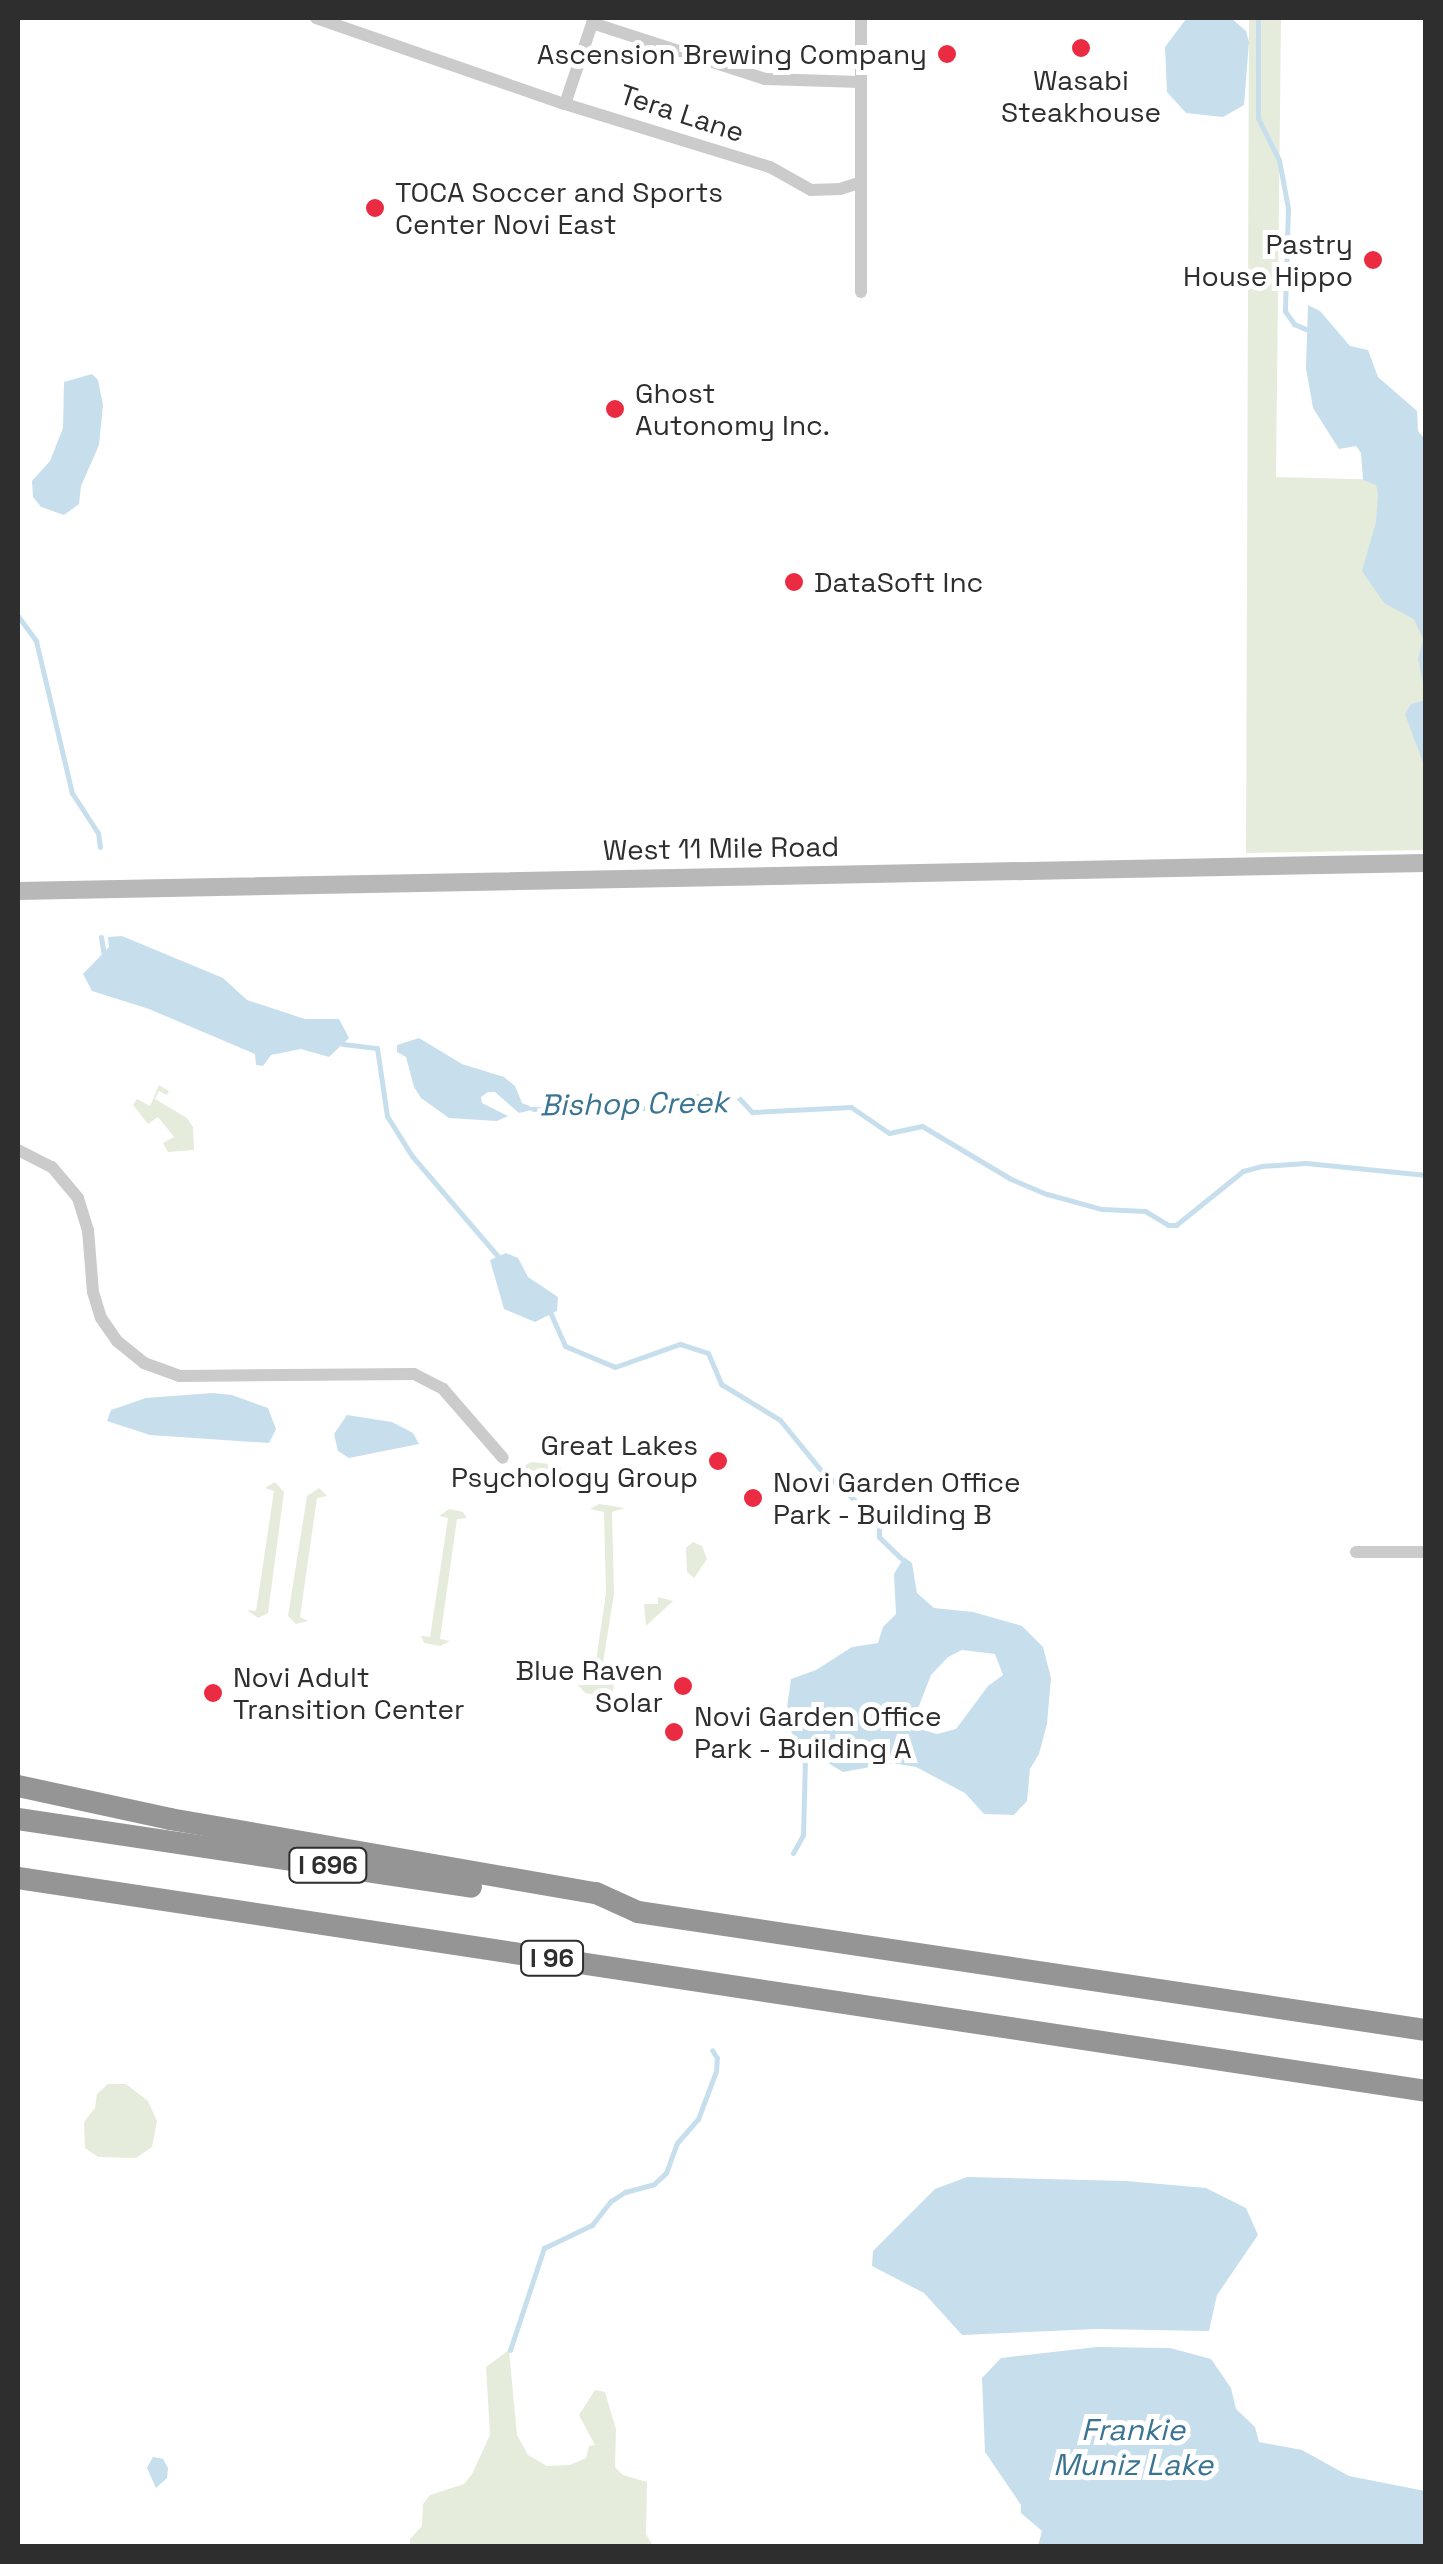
<!DOCTYPE html>
<style>
body{margin:0}
#map{position:relative;width:1443px;height:2564px;overflow:hidden;background:#fff;font-family:"Space Grotesk",sans-serif}
div>[style]{position:absolute}
.green>*{inset:0;background:#e5ecdc}
.water>*{inset:0;background:#c7dfed}
.stream>*{height:5px;margin:-2.5px;padding:0 2.5px;transform-origin:2.5px;border-radius:2.5px;background:#c7dfed}
.street>*{height:12px;margin:-6px;padding:0 6px;transform-origin:6px;border-radius:6px;background:#cbcbcb}
.secondary>*{height:18px;margin:-9px;padding:0 9px;transform-origin:9px;border-radius:9px;background:#b8b8b8}
.highway>*{height:22px;margin:-11px;padding:0 11px;transform-origin:11px;border-radius:11px;background:#959595}
.dots>*{width:28px;height:28px;translate:-50% -50%;box-sizing:border-box;border:5px solid #fff;border-radius:50%}
span{translate:-50% -50%;white-space:nowrap;text-align:center;line-height:1.15;-webkit-text-stroke:10px #fff;paint-order:stroke}
.shield-label span{padding:2px 8px;background:#fff;border:2px solid;border-radius:8px;-webkit-text-stroke-width:0}
.shield-label{font-size:25px;color:#2e2e2e;font-weight:700}
.poi-label{font-size:28px;color:#2e2e2e}
.right{translate:-100% -50%;text-align:right}
.left{translate:0 -50%;text-align:left}
.street-label{font-size:28px;color:#2e2e2e}
.water-label{font-size:30px;color:#3a7493;font-style:italic}
.frame{position:absolute;inset:0;border:20px solid #2e2e2e;pointer-events:none}
</style>
<div id="map">
<div class="green">
<div style="clip-path:polygon(1249px 18px,1281px 18px,1276px 477px,1425px 481px,1426px 850px,1246px 853px)"></div>
<div style="clip-path:polygon(159px 1085px,169px 1091px,167px 1095px,159px 1091px,155px 1099px,187px 1118px,193px 1127px,194px 1150px,168px 1152px,163px 1143px,174px 1137px,158px 1117px,148px 1124px,133px 1105px,137px 1099px,150px 1106px)"></div>
<div style="clip-path:polygon(532px 1462px,557px 1465px,567px 1474px,569px 1489px,558px 1489px,557px 1476px,513px 1476px,513px 1489px,507px 1489px,513px 1471px)"></div>
<div style="clip-path:polygon(275px 1482px,284px 1492px,268px 1613px,258px 1618px,247px 1610px,256px 1611px,274px 1491px,265px 1488px)"></div>
<div style="clip-path:polygon(319px 1488px,327px 1496px,317px 1498px,300px 1617px,308px 1621px,296px 1624px,288px 1616px,307px 1496px)"></div>
<div style="clip-path:polygon(599px 1504px,625px 1508px,612px 1512px,614px 1594px,601px 1675px,615px 1678px,612px 1697px,585px 1693px,578px 1685px,581px 1679px,593px 1681px,606px 1593px,604px 1512px,590px 1509px)"></div>
<div style="clip-path:polygon(449px 1509px,463px 1512px,467px 1518px,457px 1519px,440px 1639px,450px 1641px,440px 1646px,424px 1643px,421px 1636px,430px 1637px,448px 1518px,439px 1516px)"></div>
<div style="clip-path:polygon(693px 1542px,702px 1546px,707px 1559px,694px 1578px,687px 1572px,686px 1548px)"></div>
<div style="clip-path:polygon(658px 1597px,673px 1601px,646px 1626px,644px 1604px,658px 1604px)"></div>
<div style="clip-path:polygon(108px 2084px,126px 2084px,148px 2101px,157px 2121px,152px 2147px,136px 2158px,98px 2157px,85px 2148px,84px 2122px,95px 2108px,97px 2094px)"></div>
<div style="clip-path:polygon(509px 2350px,517px 2435px,528px 2455px,547px 2466px,570px 2465px,586px 2458px,589px 2446px,595px 2445px,579px 2415px,595px 2390px,605px 2392px,616px 2429px,615px 2467px,623px 2475px,647px 2482px,646px 2534px,653px 2546px,410px 2546px,410px 2539px,422px 2526px,423px 2504px,430px 2495px,464px 2484px,472px 2474px,490px 2435px,486px 2367px)"></div>
</div>
<div class="water">
<div style="clip-path:polygon(1231px 18px,1246px 31px,1249px 42px,1244px 105px,1223px 117px,1186px 113px,1167px 92px,1165px 47px,1186px 19px)"></div>
<div style="clip-path:polygon(1308px 305px,1320px 311px,1350px 346px,1368px 350px,1378px 377px,1417px 411px,1418px 431px,1426px 440px,1425px 692px,1418px 659px,1423px 639px,1414px 619px,1384px 603px,1362px 571px,1376px 522px,1378px 494px,1376px 485px,1363px 480px,1361px 453px,1356px 446px,1339px 449px,1313px 408px,1306px 368px)"></div>
<div style="clip-path:polygon(92px 374px,98px 380px,103px 405px,99px 445px,81px 486px,79px 504px,64px 515px,41px 507px,33px 497px,32px 481px,50px 461px,63px 428px,64px 382px)"></div>
<div style="clip-path:polygon(1425px 700px,1425px 768px,1405px 714px,1411px 704px)"></div>
<div style="clip-path:polygon(122px 936px,223px 978px,247px 1000px,305px 1019px,339px 1019px,349px 1038px,329px 1057px,301px 1049px,271px 1055px,263px 1066px,256px 1065px,255px 1054px,149px 1009px,92px 991px,83px 974px,109px 947px,108px 937px)"></div>
<div style="clip-path:polygon(419px 1038px,462px 1064px,504px 1077px,515px 1086px,522px 1103px,536px 1109px,519px 1113px,495px 1092px,488px 1092px,481px 1097px,482px 1103px,508px 1116px,497px 1121px,449px 1118px,421px 1098px,414px 1087px,406px 1057px,397px 1052px,397px 1045px)"></div>
<div style="clip-path:polygon(506px 1253px,518px 1258px,528px 1277px,558px 1297px,557px 1311px,535px 1322px,504px 1309px,490px 1260px)"></div>
<div style="clip-path:polygon(212px 1393px,232px 1395px,268px 1408px,276px 1429px,269px 1443px,150px 1435px,107px 1421px,111px 1410px,146px 1398px)"></div>
<div style="clip-path:polygon(347px 1415px,392px 1422px,413px 1433px,419px 1444px,349px 1458px,338px 1451px,334px 1434px)"></div>
<div style="clip-path:polygon(evenodd,904px 1557px,912px 1563px,917px 1593px,934px 1608px,973px 1612px,1022px 1626px,1043px 1647px,1051px 1678px,1047px 1724px,1039px 1754px,1030px 1769px,1027px 1801px,1014px 1815px,984px 1814px,965px 1793px,916px 1767px,893px 1763px,843px 1772px,823px 1760px,808px 1758px,785px 1722px,791px 1679px,816px 1670px,852px 1647px,878px 1643px,883px 1627px,896px 1614px,894px 1574px,904px 1557px,962px 1650px,995px 1654px,1003px 1675px,988px 1686px,956px 1729px,937px 1734px,923px 1730px,915px 1716px,931px 1675px,948px 1657px,962px 1650px)"></div>
<div style="clip-path:polygon(967px 2177px,1126px 2181px,1206px 2188px,1246px 2208px,1258px 2235px,1217px 2295px,1209px 2331px,1096px 2329px,962px 2335px,924px 2293px,872px 2266px,873px 2251px,935px 2189px)"></div>
<div style="clip-path:polygon(1097px 2347px,1170px 2348px,1211px 2359px,1231px 2388px,1236px 2409px,1255px 2427px,1259px 2442px,1302px 2450px,1349px 2476px,1425px 2491px,1425px 2546px,1038px 2546px,1042px 2531px,1021px 2513px,1021px 2505px,985px 2452px,982px 2378px,1001px 2358px)"></div>
<div style="clip-path:polygon(153px 2457px,163px 2459px,168px 2468px,167px 2478px,156px 2488px,147px 2468px)"></div>
</div>
<div class="stream">
<div style="left:1258px;top:18px;width:100px;rotate:90deg"></div>
<div style="left:1258px;top:118px;width:47px;rotate:63.4deg"></div>
<div style="left:1279px;top:160px;width:49px;rotate:79.4deg"></div>
<div style="left:1288px;top:208px;width:103px;rotate:91.7deg"></div>
<div style="left:1285px;top:311px;width:16px;rotate:55deg"></div>
<div style="left:1294px;top:324px;width:13px;rotate:23deg"></div>
<div style="left:18px;top:616px;width:31px;rotate:54deg"></div>
<div style="left:36px;top:641px;width:156px;rotate:76.7deg"></div>
<div style="left:72px;top:793px;width:48px;rotate:57deg"></div>
<div style="left:98px;top:833px;width:14px;rotate:82deg"></div>
<div style="left:101px;top:937px;width:19px;rotate:81deg"></div>
<div style="left:343px;top:1044px;width:34px;rotate:7deg"></div>
<div style="left:377px;top:1048px;width:69px;rotate:81.6deg"></div>
<div style="left:387px;top:1116px;width:47px;rotate:58deg"></div>
<div style="left:412px;top:1156px;width:137px;rotate:49.4deg"></div>
<div style="left:533px;top:1109px;width:124px;rotate:-0.5deg"></div>
<div style="left:657px;top:1108px;width:24px;rotate:-24deg"></div>
<div style="left:679px;top:1098px;width:34px;rotate:-5deg"></div>
<div style="left:713px;top:1095px;width:25px;rotate:5deg"></div>
<div style="left:738px;top:1097px;width:21px;rotate:47deg"></div>
<div style="left:752px;top:1112px;width:99px;rotate:-2.9deg"></div>
<div style="left:851px;top:1107px;width:46px;rotate:34.4deg"></div>
<div style="left:889px;top:1133px;width:34px;rotate:-12deg"></div>
<div style="left:922px;top:1126px;width:104px;rotate:30.8deg"></div>
<div style="left:1011px;top:1179px;width:39px;rotate:23deg"></div>
<div style="left:1047px;top:1194px;width:57px;rotate:15.3deg"></div>
<div style="left:1102px;top:1209px;width:43px;rotate:2.7deg"></div>
<div style="left:1145px;top:1211px;width:27px;rotate:31deg"></div>
<div style="left:1168px;top:1225px;width:8px"></div>
<div style="left:1176px;top:1225px;width:86px;rotate:-38.9deg"></div>
<div style="left:1243px;top:1171px;width:20px;rotate:-15deg"></div>
<div style="left:1262px;top:1166px;width:44px;rotate:-3.9deg"></div>
<div style="left:1306px;top:1163px;width:121px;rotate:5.7deg"></div>
<div style="left:550px;top:1312px;width:37px;rotate:66deg"></div>
<div style="left:565px;top:1346px;width:54px;rotate:22.8deg"></div>
<div style="left:615px;top:1367px;width:69px;rotate:-19.5deg"></div>
<div style="left:680px;top:1344px;width:29px;rotate:18deg"></div>
<div style="left:708px;top:1353px;width:34px;rotate:67deg"></div>
<div style="left:721px;top:1384px;width:69px;rotate:31.4deg"></div>
<div style="left:780px;top:1420px;width:63px;rotate:50.8deg"></div>
<div style="left:820px;top:1469px;width:79px;rotate:41.9deg"></div>
<div style="left:879px;top:1522px;width:15px;rotate:90deg"></div>
<div style="left:879px;top:1537px;width:30px;rotate:44deg"></div>
<div style="left:793px;top:1853px;width:21px;rotate:-61deg"></div>
<div style="left:803px;top:1835px;width:78px;rotate:-88.5deg"></div>
<div style="left:510px;top:2350px;width:108px;rotate:-71.6deg"></div>
<div style="left:544px;top:2248px;width:53px;rotate:-25.6deg"></div>
<div style="left:592px;top:2225px;width:31px;rotate:-52deg"></div>
<div style="left:611px;top:2201px;width:17px;rotate:-33deg"></div>
<div style="left:625px;top:2192px;width:30px;rotate:-15deg"></div>
<div style="left:654px;top:2184px;width:16px;rotate:-43deg"></div>
<div style="left:666px;top:2173px;width:32px;rotate:-70deg"></div>
<div style="left:677px;top:2143px;width:32px;rotate:-49deg"></div>
<div style="left:698px;top:2119px;width:51px;rotate:-69.4deg"></div>
<div style="left:716px;top:2071px;width:13px;rotate:-86deg"></div>
<div style="left:717px;top:2058px;width:9px;rotate:-122deg"></div>
</div>
<div class="street">
<div style="left:316px;top:18px;width:263px;rotate:19.1deg"></div>
<div style="left:565px;top:104px;width:214px;rotate:17.1deg"></div>
<div style="left:770px;top:167px;width:47px;rotate:29.3deg"></div>
<div style="left:811px;top:190px;width:29px;rotate:-2deg"></div>
<div style="left:840px;top:189px;width:22px;rotate:-18deg"></div>
<div style="left:861px;top:18px;width:274px;rotate:90deg"></div>
<div style="left:592px;top:23px;width:182px;rotate:17.9deg"></div>
<div style="left:765px;top:79px;width:96px;rotate:1.8deg"></div>
<div style="left:565px;top:104px;width:91px;rotate:-71.4deg"></div>
<div style="left:18px;top:1150px;width:38px;rotate:27deg"></div>
<div style="left:52px;top:1167px;width:40px;rotate:50deg"></div>
<div style="left:78px;top:1198px;width:34px;rotate:73deg"></div>
<div style="left:88px;top:1230px;width:62px;rotate:85.4deg"></div>
<div style="left:93px;top:1292px;width:27px;rotate:73deg"></div>
<div style="left:101px;top:1318px;width:28px;rotate:55deg"></div>
<div style="left:117px;top:1341px;width:35px;rotate:39deg"></div>
<div style="left:144px;top:1363px;width:38px;rotate:20deg"></div>
<div style="left:180px;top:1376px;width:234px;rotate:-0.5deg"></div>
<div style="left:414px;top:1374px;width:33px;rotate:27deg"></div>
<div style="left:443px;top:1389px;width:91px;rotate:49deg"></div>
<div style="left:1356px;top:1552px;width:70px"></div>
</div>
<div class="secondary">
<div style="left:18px;top:891px;width:1408px;rotate:-1.14deg"></div>
</div>
<div class="highway">
<div style="left:18px;top:1786px;width:156px;rotate:12.2deg"></div>
<div style="left:170px;top:1819px;width:432px;rotate:9.9deg"></div>
<div style="left:596px;top:1893px;width:46px;rotate:24.3deg"></div>
<div style="left:638px;top:1912px;width:797px;rotate:8.52deg"></div>
<div style="left:18px;top:1819px;width:458px;rotate:8.5deg"></div>
<div style="left:18px;top:1878px;width:1424px;rotate:8.6deg"></div>
</div>
<div class="dots">
<div style="left:1081px;top:48px;background:#ea2b41"></div>
<div style="left:947px;top:54px;background:#ea2b41"></div>
<div style="left:375px;top:208px;background:#ea2b41"></div>
<div style="left:1373px;top:260px;background:#ea2b41"></div>
<div style="left:615px;top:409px;background:#ea2b41"></div>
<div style="left:794px;top:582px;background:#ea2b41"></div>
<div style="left:718px;top:1461px;background:#ea2b41"></div>
<div style="left:753px;top:1498px;background:#ea2b41"></div>
<div style="left:683px;top:1686px;background:#ea2b41"></div>
<div style="left:213px;top:1693px;background:#ea2b41"></div>
<div style="left:674px;top:1732px;background:#ea2b41"></div>
</div>
<div class="shield-label">
<span style="left:328px;top:1865px">I 696</span>
<span style="left:552px;top:1958px">I 96</span>
</div>
<div class="poi-label">
<span class="right" style="left:927px;top:54px">Ascension Brewing Company</span>
<span style="left:1081px;top:96px">Wasabi<br>Steakhouse</span>
<span class="left" style="left:395px;top:208px">TOCA Soccer and Sports<br>Center Novi East</span>
<span class="right" style="left:1353px;top:260px">Pastry<br>House Hippo</span>
<span class="left" style="left:635px;top:409px">Ghost<br>Autonomy Inc.</span>
<span class="left" style="left:814px;top:582px">DataSoft Inc</span>
<span class="right" style="left:698px;top:1461px">Great Lakes<br>Psychology Group</span>
<span class="left" style="left:773px;top:1498px">Novi Garden Office<br>Park - Building B</span>
<span class="right" style="left:663px;top:1686px">Blue Raven<br>Solar</span>
<span class="left" style="left:233px;top:1693px">Novi Adult<br>Transition Center</span>
<span class="left" style="left:694px;top:1732px">Novi Garden Office<br>Park - Building A</span>
</div>
<div class="street-label">
<span style="left:682px;top:113px;rotate:18deg">Tera Lane</span>
<span style="left:721px;top:848px;rotate:-1deg">West 11 Mile Road</span>
</div>
<div class="water-label">
<span style="left:634px;top:1104px;rotate:-1deg">Bishop Creek</span>
<span style="left:1133px;top:2447px">Frankie<br>Muniz Lake</span>
</div>
<div class="frame"></div>
</div>
